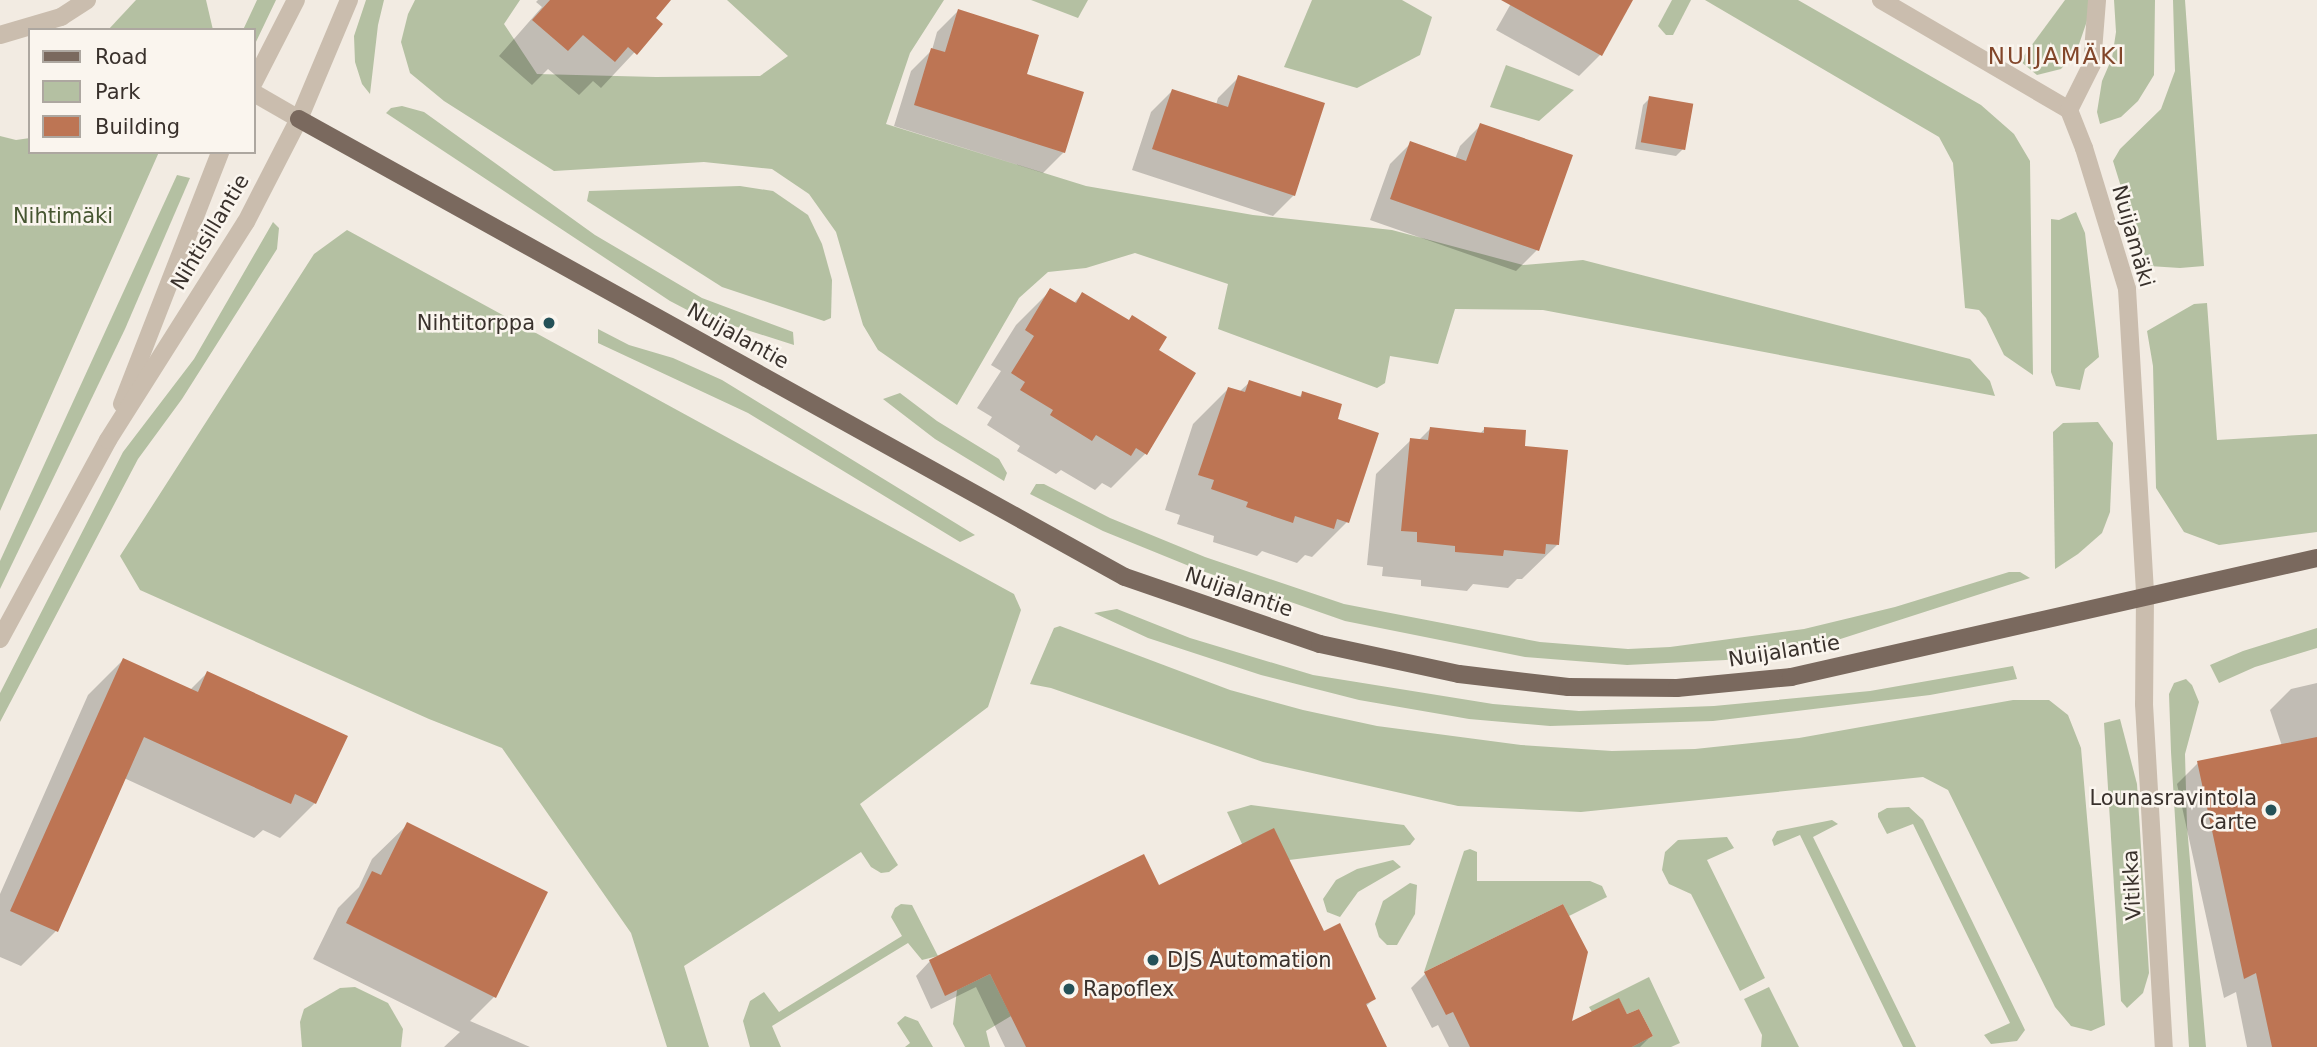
<!DOCTYPE html>
<meta charset="utf-8">
<style>
body{margin:0}
#map{position:relative;width:2317px;height:1047px;overflow:hidden;background:#f2ebe2;font-family:"DejaVu Sans",sans-serif}
div>[style]{position:absolute}
.green>*{inset:0;background:#b4c0a2}
.shadow>*{inset:0;background:#0003}
.building>*{inset:0;background:#bd7554;transform-origin:0 0}
.minor>*{height:18px;margin:-9px;padding:0 9px;transform-origin:9px;border-radius:9px;background:#cabdae}
.major>*{height:18px;margin:-9px;padding:0 9px;transform-origin:9px;border-radius:9px;background:#7a695e}
.dots>*{width:19px;height:19px;translate:-50% -50%;box-sizing:border-box;border:4px solid #faf5ee;border-radius:50%}
span{translate:-50% -50%;white-space:nowrap;text-align:center;line-height:1.15;-webkit-text-stroke:5px #faf5ee;paint-order:stroke}
.park-label{font-size:21px;color:#465631}
.street-label{font-size:21px;color:#39312c}
.poi-label{font-size:21px;color:#39312c}
.right{translate:-100% -50%;text-align:right}
.left{translate:0 -50%;text-align:left}
.neighbourhood-label{font-size:23px;color:#82462a;letter-spacing:2px}
.legend{position:absolute;left:28px;top:28px;width:228px;height:126px;box-sizing:border-box;background:#faf5ee;border:2px solid #ada7a0;margin:0;padding:9px 12px;list-style:none;font-size:21px;color:#39312c}
.legend li{display:flex;align-items:center;gap:14px;height:35px}
.legend b{width:35px;border:2px solid #ada7a0}
</style>
<div id="map">
<div class="green">
<div style="clip-path:polygon(136px 0,206px 0,213px 30px,108px 30px)"></div>
<div style="clip-path:polygon(257px 0,276px 0,254px 46px,254px 30px,243px 30px)"></div>
<div style="clip-path:polygon(366px 0,384px 0,378px 25px,370px 94px,362px 84px,355px 62px,354px 36px)"></div>
<div style="clip-path:polygon(415px 0,520px 0,504px 24px,537px 74px,656px 77px,760px 76px,788px 56px,727px 0,944px 0,910px 53px,886px 124px,1086px 186px,1253px 215px,1392px 230px,1523px 265px,1583px 260px,1970px 359px,1990px 381px,1995px 396px,1543px 310px,1455px 309px,1438px 364px,1390px 356px,1385px 383px,1377px 388px,1218px 329px,1228px 284px,1135px 253px,1086px 268px,1048px 272px,1019px 298px,957px 405px,878px 350px,863px 325px,836px 232px,809px 194px,772px 169px,704px 162px,554px 171px,444px 101px,410px 73px,401px 42px,408px 14px)"></div>
<div style="clip-path:polygon(1031px 0,1088px 0,1078px 18px)"></div>
<div style="clip-path:polygon(1312px 0,1402px 0,1432px 17px,1420px 55px,1357px 88px,1284px 67px)"></div>
<div style="clip-path:polygon(1672px 0,1691px 0,1673px 35px,1666px 35px,1658px 26px)"></div>
<div style="clip-path:polygon(1705px 0,1798px 0,1981px 105px,2014px 134px,2030px 161px,2033px 375px,2004px 355px,1986px 318px,1979px 310px,1965px 308px,1953px 163px,1939px 137px)"></div>
<div style="clip-path:polygon(2065px 0,2088px 0,2088px 18px,2077px 50px,2061px 69px,2037px 75px,2020px 61px)"></div>
<div style="clip-path:polygon(2114px 0,2155px 0,2154px 75px,2138px 101px,2121px 117px,2100px 124px,2097px 112px,2102px 81px,2112px 58px,2116px 32px)"></div>
<div style="clip-path:polygon(2173px 0,2185px 0,2204px 266px,2180px 268px,2149px 266px,2135px 232px,2113px 161px,2120px 149px,2161px 109px,2175px 71px)"></div>
<div style="clip-path:polygon(1506px 65px,1574px 90px,1539px 121px,1490px 107px)"></div>
<div style="clip-path:polygon(402px 106px,424px 112px,595px 235px,702px 298px,793px 332px,794px 345px,693px 313px,670px 301px,386px 113px,391px 108px)"></div>
<div style="clip-path:polygon(0 136px,16px 140px,30px 138px,30px 152px,159px 152px,0 511px)"></div>
<div style="clip-path:polygon(177px 175px,190px 178px,125px 329px,0 589px,0 561px)"></div>
<div style="clip-path:polygon(740px 186px,773px 191px,808px 215px,822px 244px,832px 280px,831px 318px,824px 321px,722px 287px,587px 201px,589px 191px)"></div>
<div style="clip-path:polygon(2076px 212px,2085px 233px,2099px 357px,2085px 369px,2080px 390px,2056px 386px,2051px 372px,2051px 219px,2059px 220px)"></div>
<div style="clip-path:polygon(273px 222px,279px 228px,277px 249px,182px 399px,138px 459px,0 722px,0 693px,123px 452px,194px 359px)"></div>
<div style="clip-path:polygon(347px 230px,1014px 594px,1021px 610px,988px 707px,860px 804px,898px 865px,889px 872px,881px 873px,871px 867px,861px 852px,684px 966px,709px 1047px,667px 1047px,631px 933px,502px 748px,429px 719px,140px 590px,120px 556px,314px 254px)"></div>
<div style="clip-path:polygon(2207px 303px,2217px 440px,2317px 434px,2317px 532px,2219px 545px,2184px 532px,2156px 488px,2153px 366px,2147px 331px,2194px 304px)"></div>
<div style="clip-path:polygon(598px 329px,629px 345px,673px 358px,722px 380px,975px 535px,960px 542px,748px 413px,598px 343px)"></div>
<div style="clip-path:polygon(900px 393px,937px 421px,999px 459px,1007px 473px,1004px 481px,935px 439px,883px 399px)"></div>
<div style="clip-path:polygon(2098px 422px,2113px 443px,2110px 512px,2102px 533px,2078px 554px,2055px 569px,2053px 432px,2063px 423px)"></div>
<div style="clip-path:polygon(1036px 484px,1044px 484px,1110px 518px,1205px 557px,1344px 604px,1540px 642px,1628px 649px,1670px 647px,1804px 629px,1895px 607px,2009px 572px,2020px 572px,2030px 578px,1828px 643px,1726px 660px,1627px 665px,1525px 657px,1345px 621px,1194px 568px,1103px 531px,1030px 494px)"></div>
<div style="clip-path:polygon(1117px 609px,1190px 638px,1313px 675px,1493px 704px,1579px 711px,1714px 706px,1870px 691px,2013px 666px,2017px 679px,1930px 695px,1713px 721px,1550px 726px,1469px 719px,1359px 700px,1261px 675px,1148px 638px,1094px 613px)"></div>
<div style="clip-path:polygon(1060px 626px,1230px 690px,1303px 710px,1377px 726px,1521px 745px,1612px 751px,1695px 749px,1799px 738px,2013px 700px,2049px 700px,2068px 715px,2081px 748px,2105px 1025px,2091px 1031px,2071px 1026px,2055px 1007px,1948px 790px,1923px 777px,1581px 812px,1458px 806px,1263px 762px,1051px 688px,1030px 684px,1054px 628px)"></div>
<div style="clip-path:polygon(2317px 628px,2317px 648px,2255px 667px,2219px 683px,2210px 665px,2243px 651px)"></div>
<div style="clip-path:polygon(2186px 679px,2192px 685px,2199px 702px,2185px 754px,2187px 826px,2206px 1047px,2189px 1047px,2171px 752px,2169px 694px,2174px 683px)"></div>
<div style="clip-path:polygon(2120px 719px,2137px 784px,2149px 973px,2143px 993px,2127px 1008px,2121px 1001px,2104px 723px)"></div>
<div style="clip-path:polygon(1251px 805px,1404px 825px,1415px 839px,1410px 845px,1289px 860px,1242px 844px,1227px 812px)"></div>
<div style="clip-path:polygon(1909px 807px,1923px 820px,2025px 1030px,2017px 1041px,1991px 1044px,1984px 1035px,2010px 1023px,1913px 824px,1887px 834px,1878px 817px,1878px 813px,1887px 808px)"></div>
<div style="clip-path:polygon(1832px 820px,1838px 824px,1813px 837px,1916px 1047px,1903px 1047px,1800px 835px,1774px 846px,1772px 840px,1777px 831px)"></div>
<div style="clip-path:polygon(1727px 837px,1734px 848px,1707px 860px,1765px 978px,1740px 991px,1691px 894px,1669px 884px,1662px 870px,1665px 852px,1678px 840px)"></div>
<div style="clip-path:polygon(1470px 849px,1477px 852px,1477px 881px,1590px 881px,1602px 886px,1607px 897px,1569px 916px,1563px 904px,1424px 972px,1464px 851px)"></div>
<div style="clip-path:polygon(1393px 860px,1401px 867px,1358px 892px,1340px 917px,1327px 912px,1323px 899px,1336px 880px,1357px 869px)"></div>
<div style="clip-path:polygon(1410px 883px,1417px 885px,1415px 914px,1397px 945px,1387px 945px,1379px 937px,1375px 924px,1383px 901px)"></div>
<div style="clip-path:polygon(901px 904px,912px 905px,938px 956px,922px 960px,908px 943px,772px 1026px,781px 1047px,750px 1047px,743px 1021px,750px 1001px,764px 992px,779px 1012px,902px 936px,891px 917px,895px 908px)"></div>
<div style="clip-path:polygon(990px 974px,1011px 1016px,986px 1031px,990px 1047px,965px 1047px,953px 1024px,957px 990px)"></div>
<div style="clip-path:polygon(1649px 977px,1680px 1043px,1671px 1047px,1632px 1047px,1653px 1036px,1639px 1009px,1627px 1014px,1619px 999px,1592px 1012px,1589px 1007px)"></div>
<div style="clip-path:polygon(355px 987px,388px 1003px,403px 1029px,401px 1047px,302px 1047px,300px 1022px,304px 1009px,340px 988px)"></div>
<div style="clip-path:polygon(1769px 987px,1799px 1047px,1761px 1047px,1762px 1035px,1744px 999px)"></div>
<div style="clip-path:polygon(905px 1016px,918px 1021px,933px 1047px,905px 1047px,910px 1043px,897px 1023px)"></div>
</div>
<div class="shadow">
<div style="clip-path:polygon(538px 0,659px 0,654px 18px,661px 24px,601px 88px,593px 81px,579px 95px,548px 69px,532px 85px,499px 56px,542px 7px,536px 2px)"></div>
<div style="clip-path:polygon(1513px 0,1631px 0,1600px 55px,1579px 76px,1496px 30px)"></div>
<div style="clip-path:polygon(958px 11px,1025px 75px,1064px 152px,1043px 173px,894px 126px,911px 71px,932px 50px,937px 32px)"></div>
<div style="clip-path:polygon(1239px 77px,1294px 195px,1273px 216px,1132px 170px,1151px 112px,1172px 91px,1216px 105px,1218px 98px)"></div>
<div style="clip-path:polygon(1650px 98px,1683px 149px,1676px 156px,1635px 149px,1643px 105px)"></div>
<div style="clip-path:polygon(1481px 125px,1537px 250px,1516px 271px,1370px 220px,1390px 164px,1411px 143px,1455px 159px,1460px 146px)"></div>
<div style="clip-path:polygon(1051px 290px,1073px 304px,1082px 294px,1157px 350px,1145px 454px,1111px 488px,1102px 483px,1095px 490px,1061px 470px,1056px 474px,1017px 451px,1020px 446px,987px 425px,992px 417px,977px 408px,1001px 371px,991px 365px,1016px 325px)"></div>
<div style="clip-path:polygon(1250px 382px,1298px 398px,1303px 393px,1336px 420px,1347px 522px,1312px 557px,1305px 555px,1297px 563px,1262px 551px,1257px 556px,1213px 542px,1214px 536px,1177px 524px,1180px 515px,1165px 510px,1193px 424px,1228px 389px,1239px 392px)"></div>
<div style="clip-path:polygon(1485px 428px,1523px 447px,1557px 545px,1522px 579px,1517px 579px,1508px 588px,1473px 584px,1467px 591px,1421px 586px,1421px 580px,1382px 576px,1383px 567px,1367px 565px,1376px 474px,1411px 440px,1419px 440px,1430px 429px,1480px 434px)"></div>
<div style="clip-path:polygon(123px 660px,190px 690px,207px 673px,315px 803px,280px 838px,263px 830px,254px 838px,124px 778px,56px 931px,21px 966px,0 957px,0 894px,88px 695px)"></div>
<div style="clip-path:polygon(2317px 683px,2317px 1047px,2247px 1047px,2236px 992px,2224px 998px,2177px 784px,2198px 763px,2282px 746px,2270px 710px,2291px 689px)"></div>
<div style="clip-path:polygon(407px 825px,494px 997px,470px 1021px,530px 1047px,444px 1047px,460px 1032px,313px 959px,338px 908px,359px 887px,372px 859px)"></div>
<div style="clip-path:polygon(1158px 887px,1324px 934px,1374px 999px,1365px 1007px,1385px 1047px,1005px 1047px,976px 987px,931px 1009px,916px 976px,930px 961px)"></div>
<div style="clip-path:polygon(1425px 974px,1570px 1024px,1626px 1016px,1651px 1036px,1640px 1047px,1449px 1047px,1438px 1025px,1432px 1028px,1411px 988px)"></div>
</div>
<div class="building">
<div style="clip-path:polygon(550px 0,671px 0,656px 18px,663px 24px,637px 55px,628px 47px,615px 62px,583px 35px,568px 51px,532px 20px)"></div>
<div style="clip-path:polygon(1501px 0,1633px 0,1602px 56px)"></div>
<div style="clip-path:polygon(958px 9px,1039px 35px,1027px 74px,1084px 92px,1065px 153px,914px 105px,931px 48px,945px 52px)"></div>
<div style="clip-path:polygon(1238px 75px,1325px 103px,1295px 196px,1152px 149px,1172px 89px,1228px 107px)"></div>
<div style="left:1649px;top:96px;width:45px;height:47px;rotate:10deg"></div>
<div style="clip-path:polygon(1480px 123px,1573px 155px,1539px 251px,1390px 199px,1410px 141px,1466px 161px)"></div>
<div style="clip-path:polygon(1050px 288px,1076px 303px,1082px 292px,1129px 320px,1132px 315px,1167px 337px,1159px 350px,1196px 373px,1147px 455px,1136px 448px,1131px 456px,1096px 435px,1092px 441px,1050px 415px,1053px 410px,1020px 390px,1025px 382px,1011px 373px,1034px 336px,1025px 330px)"></div>
<div style="clip-path:polygon(1249px 380px,1301px 397px,1302px 391px,1342px 404px,1338px 419px,1379px 433px,1349px 523px,1337px 519px,1334px 529px,1295px 516px,1293px 523px,1246px 507px,1248px 502px,1211px 489px,1214px 480px,1198px 475px,1228px 387px,1245px 392px)"></div>
<div style="clip-path:polygon(1430px 427px,1484px 433px,1484px 427px,1526px 430px,1525px 446px,1568px 450px,1559px 545px,1546px 544px,1545px 554px,1504px 550px,1503px 556px,1455px 552px,1455px 546px,1417px 542px,1417px 532px,1401px 531px,1410px 438px,1428px 440px)"></div>
<div style="clip-path:polygon(123px 658px,198px 692px,207px 671px,348px 736px,316px 804px,295px 794px,291px 804px,144px 737px,58px 932px,10px 911px)"></div>
<div style="clip-path:polygon(2317px 737px,2317px 1047px,2272px 1047px,2256px 973px,2244px 979px,2197px 761px)"></div>
<div style="clip-path:polygon(407px 822px,548px 892px,496px 998px,346px 923px,372px 871px,381px 875px)"></div>
<div style="clip-path:polygon(1274px 828px,1324px 931px,1340px 923px,1376px 999px,1366px 1004px,1387px 1047px,1026px 1047px,990px 974px,945px 996px,929px 960px,1144px 854px,1159px 885px)"></div>
<div style="clip-path:polygon(1563px 904px,1588px 952px,1572px 1021px,1619px 998px,1627px 1014px,1639px 1009px,1653px 1036px,1632px 1047px,1470px 1047px,1453px 1012px,1446px 1015px,1424px 972px)"></div>
</div>
<div class="minor">
<div style="left:1881px;top:0;width:218px;rotate:30.3deg"></div>
<div style="left:2069px;top:110px;width:41px;rotate:68.5deg"></div>
<div style="left:2084px;top:148px;width:147px;rotate:73deg"></div>
<div style="left:2127px;top:289px;width:307px;rotate:86.6deg"></div>
<div style="left:2145px;top:595px;width:109px;rotate:90.5deg"></div>
<div style="left:2144px;top:704px;width:344px;rotate:86.7deg"></div>
<div style="left:0;top:35px;width:64px;rotate:-16.4deg"></div>
<div style="left:61px;top:17px;width:31px;rotate:-33deg"></div>
<div style="left:254px;top:82px;width:92px;rotate:-62.9deg"></div>
<div style="left:254px;top:93px;width:52px;rotate:30deg"></div>
<div style="left:2069px;top:110px;width:51px;rotate:-63.4deg"></div>
<div style="left:2092px;top:64px;width:64px;rotate:-85.5deg"></div>
<div style="left:122px;top:404px;width:270px;rotate:-68.7deg"></div>
<div style="left:0;top:639px;width:226px;rotate:-61.5deg"></div>
<div style="left:108px;top:440px;width:258px;rotate:-57.7deg"></div>
<div style="left:246px;top:222px;width:116px;rotate:-62.8deg"></div>
<div style="left:299px;top:119px;width:129px;rotate:-67.2deg"></div>
</div>
<div class="major">
<div style="left:299px;top:119px;width:944px;rotate:29.01deg"></div>
<div style="left:1125px;top:577px;width:206px;rotate:19deg"></div>
<div style="left:1320px;top:644px;width:142px;rotate:12.2deg"></div>
<div style="left:1459px;top:674px;width:110px;rotate:6.8deg"></div>
<div style="left:1568px;top:687px;width:109px;rotate:0.5deg"></div>
<div style="left:1677px;top:688px;width:115px;rotate:-5.5deg"></div>
<div style="left:1791px;top:677px;width:539px;rotate:-12.75deg"></div>
</div>
<div class="dots">
<div style="left:549px;top:323px;background:#245158"></div>
<div style="left:2271px;top:810px;background:#245158"></div>
<div style="left:1153px;top:960px;background:#245158"></div>
<div style="left:1069px;top:989px;background:#245158"></div>
</div>
<div class="park-label">
<span style="left:63px;top:216px">Nihtimäki</span>
</div>
<div class="street-label">
<span style="left:210px;top:232px;rotate:-59deg">Nihtisillantie</span>
<span style="left:2133px;top:236px;rotate:74deg">Nuijamäki</span>
<span style="left:738px;top:336px;rotate:29deg">Nuijalantie</span>
<span style="left:1239px;top:592px;rotate:19deg">Nuijalantie</span>
<span style="left:1784px;top:651px;rotate:-9deg">Nuijalantie</span>
<span style="left:2132px;top:885px;rotate:-93deg">Vitikka</span>
</div>
<div class="poi-label">
<span class="right" style="left:535px;top:323px">Nihtitorppa</span>
<span class="right" style="left:2257px;top:810px">Lounasravintola<br>Carte</span>
<span class="left" style="left:1167px;top:960px">DJS Automation</span>
<span class="left" style="left:1083px;top:989px">Rapoflex</span>
</div>
<div class="neighbourhood-label">
<span style="left:2057px;top:56px">NUIJAMÄKI</span>
</div>
<ul class="legend">
<li><b style="height:9px;background:#7a695e"></b>Road</li>
<li><b style="height:19px;background:#b4c0a2"></b>Park</li>
<li><b style="height:19px;background:#bd7554"></b>Building</li>
</ul>
</div>
